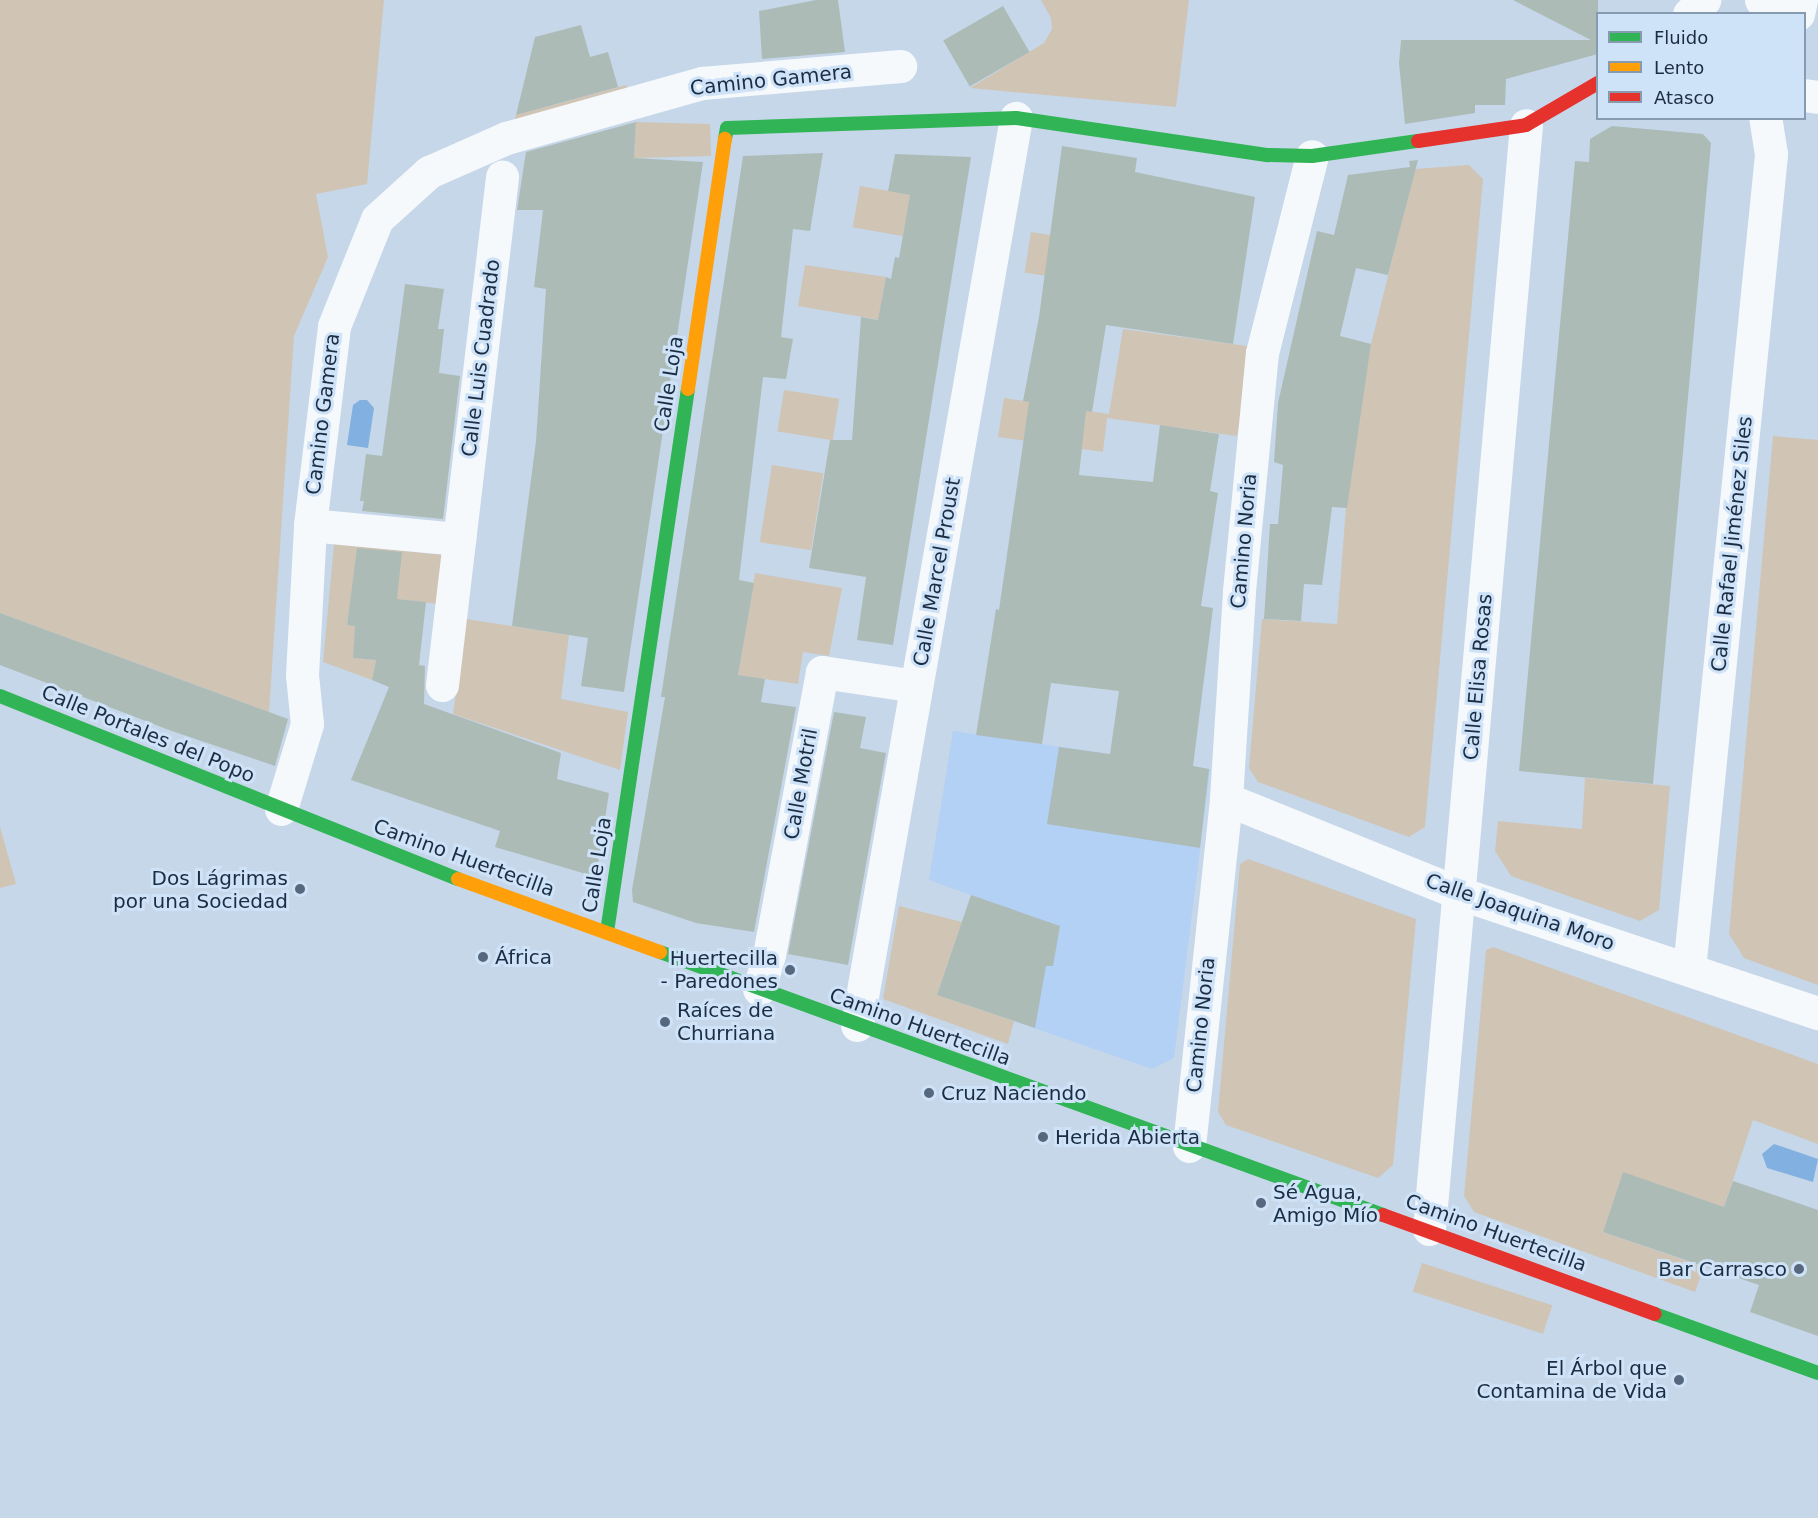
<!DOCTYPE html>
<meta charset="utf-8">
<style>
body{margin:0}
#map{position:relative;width:1818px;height:1518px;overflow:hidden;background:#c6d7e9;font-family:"DejaVu Sans",sans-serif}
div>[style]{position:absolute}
.built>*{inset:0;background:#b2d1f4}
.green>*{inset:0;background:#d0c4b5;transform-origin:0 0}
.water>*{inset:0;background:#81b0e1}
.building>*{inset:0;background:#adbbb7;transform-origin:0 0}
.street>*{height:33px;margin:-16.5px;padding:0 16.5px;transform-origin:16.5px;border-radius:16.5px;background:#f6f9fc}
.fast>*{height:14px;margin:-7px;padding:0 7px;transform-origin:7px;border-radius:7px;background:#30b455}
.slow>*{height:14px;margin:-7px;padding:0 7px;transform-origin:7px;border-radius:7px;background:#ff9f0a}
.jam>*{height:14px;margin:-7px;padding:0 7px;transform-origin:7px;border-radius:7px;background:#e5322d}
.dots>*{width:16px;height:16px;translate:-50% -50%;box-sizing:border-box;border:3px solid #cee2f8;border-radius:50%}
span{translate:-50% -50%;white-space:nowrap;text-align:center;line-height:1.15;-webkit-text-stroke:6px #cee2f8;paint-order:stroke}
.street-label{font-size:20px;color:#1a2d43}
.poi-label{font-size:20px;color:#1a2d43}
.right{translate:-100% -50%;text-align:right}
.left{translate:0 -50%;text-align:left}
.legend{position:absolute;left:1596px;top:12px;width:210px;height:108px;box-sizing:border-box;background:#cee2f8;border:2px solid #869ab0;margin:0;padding:8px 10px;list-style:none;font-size:18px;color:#1a2d43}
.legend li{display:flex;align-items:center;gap:12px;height:30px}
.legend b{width:30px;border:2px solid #869ab0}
</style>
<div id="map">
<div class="built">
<div style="clip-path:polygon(953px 731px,1210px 769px,1174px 1058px,1152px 1069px,1014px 1021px,1032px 917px,929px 880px)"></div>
</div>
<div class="green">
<div style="clip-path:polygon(0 0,384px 0,367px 184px,316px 194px,328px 257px,294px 336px,269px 712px,0 613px)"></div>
<div style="clip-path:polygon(1041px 0,1189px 0,1176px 107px,970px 88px,1044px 43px,1052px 29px,1051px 18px)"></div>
<div style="clip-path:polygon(626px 85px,629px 96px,512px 130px,516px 115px)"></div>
<div style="clip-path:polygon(636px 122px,710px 124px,711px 156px,634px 158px)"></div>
<div style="clip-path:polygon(1469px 165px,1483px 179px,1425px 827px,1409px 837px,1258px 782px,1249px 768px,1262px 619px,1337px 624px,1348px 481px,1371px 344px,1415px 169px)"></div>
<div style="left:860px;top:186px;width:51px;height:42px;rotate:10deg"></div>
<div style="left:1031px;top:232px;width:105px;height:41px;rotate:9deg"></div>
<div style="clip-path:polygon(805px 265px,886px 277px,882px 298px,902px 301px,898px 323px,798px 306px)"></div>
<div style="clip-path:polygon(1123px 329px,1254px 347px,1237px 436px,1107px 418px,1103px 452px,998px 437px,1004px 398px,1109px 414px)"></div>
<div style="left:784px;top:390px;width:56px;height:42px;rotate:9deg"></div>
<div style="clip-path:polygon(1773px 436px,1818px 440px,1818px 985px,1744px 958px,1729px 934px)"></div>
<div style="left:772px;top:465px;width:52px;height:78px;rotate:9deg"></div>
<div style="clip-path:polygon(334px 544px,444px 555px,438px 604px,397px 599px,356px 560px,347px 624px,355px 626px,354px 658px,376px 660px,372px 680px,323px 662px)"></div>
<div style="clip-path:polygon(755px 573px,842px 588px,829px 656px,803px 652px,798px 684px,738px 675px)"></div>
<div style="clip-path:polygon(466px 619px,569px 635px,561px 699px,628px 712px,620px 770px,453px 714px)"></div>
<div style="clip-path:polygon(1585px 778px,1670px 786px,1659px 910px,1640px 921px,1511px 876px,1495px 851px,1498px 821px,1582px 829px)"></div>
<div style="clip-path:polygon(0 827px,16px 884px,0 888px)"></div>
<div style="clip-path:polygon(1248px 859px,1416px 919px,1393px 1165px,1378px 1178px,1226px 1125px,1218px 1112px,1240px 864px)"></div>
<div style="clip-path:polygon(899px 906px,962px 922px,937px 995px,1014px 1021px,1008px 1044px,883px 999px)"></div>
<div style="clip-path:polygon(1493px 947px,1818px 1064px,1818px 1144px,1753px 1120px,1724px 1207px,1623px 1173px,1603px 1232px,1704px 1267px,1695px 1292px,1474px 1212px,1464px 1196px,1486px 950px)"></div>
<div style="left:1422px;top:1263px;width:137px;height:30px;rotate:18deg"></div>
</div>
<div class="water">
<div style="clip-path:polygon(360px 400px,367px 400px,374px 408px,368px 448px,347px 445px,353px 405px)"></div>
<div style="clip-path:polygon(1774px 1144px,1818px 1159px,1813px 1182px,1767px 1168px,1762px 1154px)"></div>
</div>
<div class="building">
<div style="clip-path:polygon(816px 0,838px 0,845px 52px,762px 59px,759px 11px)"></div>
<div style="clip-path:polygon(1513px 0,1598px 0,1598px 54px,1506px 79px,1505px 105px,1475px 105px,1475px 113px,1405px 124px,1399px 63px,1401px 40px,1591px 40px)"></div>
<div style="left:1003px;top:6px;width:53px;height:69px;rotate:60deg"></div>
<div style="clip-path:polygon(581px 25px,590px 57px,608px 52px,618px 87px,516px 115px,535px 37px)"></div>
<div style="clip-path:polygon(636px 122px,634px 158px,703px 162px,624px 692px,581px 686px,588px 638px,512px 626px,536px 441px,546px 289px,534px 287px,543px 210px,517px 210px,526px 152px)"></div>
<div style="clip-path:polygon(1612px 126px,1703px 134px,1711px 143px,1653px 784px,1519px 771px,1575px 161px,1589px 162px,1590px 139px)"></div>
<div style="clip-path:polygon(1062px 146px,1137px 158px,1135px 172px,1255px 197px,1233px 344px,1106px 325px,1092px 412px,1086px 411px,1079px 475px,1153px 482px,1160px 425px,1219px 434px,1210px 491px,1218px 493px,1201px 606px,1213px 608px,1193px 766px,1209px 769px,1200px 848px,1047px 824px,1059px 747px,1110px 754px,1119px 691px,1051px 683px,1042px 744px,976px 735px,996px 609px,999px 610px,1029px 402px,1023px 401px,1039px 317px)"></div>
<div style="clip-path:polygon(823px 153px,810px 231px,793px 229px,781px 337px,793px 339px,786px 379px,763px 377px,739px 580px,754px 583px,738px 675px,765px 679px,761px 702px,796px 707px,754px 932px,696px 923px,633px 902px,632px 890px,665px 697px,661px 697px,743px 156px)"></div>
<div style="clip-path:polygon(895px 154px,971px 157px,893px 645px,857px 640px,866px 577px,809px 568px,830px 440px,852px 440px,861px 317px,878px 320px,886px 277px,891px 279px,895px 257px,899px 258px,910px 195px,888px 191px)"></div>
<div style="clip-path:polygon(1418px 160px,1388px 275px,1356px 268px,1340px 336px,1371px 344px,1347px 508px,1332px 507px,1322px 585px,1304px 584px,1301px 621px,1264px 619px,1270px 524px,1278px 524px,1283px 465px,1274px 462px,1278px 403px,1317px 231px,1334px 235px,1348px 175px,1410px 167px,1409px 161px)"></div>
<div style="clip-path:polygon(405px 284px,444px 289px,438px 329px,444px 329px,439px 373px,460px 376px,443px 519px,362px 511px,364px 501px,360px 501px,366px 454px,382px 456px)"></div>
<div style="clip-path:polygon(357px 548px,402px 552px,397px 599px,426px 602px,419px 665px,425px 666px,424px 704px,561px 753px,557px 779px,609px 793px,596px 877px,495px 847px,500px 831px,351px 780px,389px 687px,372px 680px,376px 660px,353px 658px,355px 626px,347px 625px)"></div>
<div style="clip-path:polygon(0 613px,288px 719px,275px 766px,169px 730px,0 665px)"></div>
<div style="clip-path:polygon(834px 712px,866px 717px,860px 748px,886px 753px,848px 965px,788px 954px)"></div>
<div style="clip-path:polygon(971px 895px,1060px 926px,1053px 966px,1046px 966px,1035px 1028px,937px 995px)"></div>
<div style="clip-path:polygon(1623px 1172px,1724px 1207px,1733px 1181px,1818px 1210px,1818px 1336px,1750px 1312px,1759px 1285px,1603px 1232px)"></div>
</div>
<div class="street">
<div style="left:1761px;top:0;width:22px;rotate:39deg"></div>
<div style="left:1689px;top:14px;width:21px;rotate:-43deg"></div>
<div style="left:1798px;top:14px;width:14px;rotate:-78deg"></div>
<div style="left:1804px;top:95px;width:14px;rotate:8deg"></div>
<div style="left:310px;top:525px;width:150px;rotate:5.4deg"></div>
<div style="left:442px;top:685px;width:512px;rotate:-83.26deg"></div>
<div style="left:1226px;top:799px;width:251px;rotate:22deg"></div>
<div style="left:1459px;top:893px;width:379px;rotate:18.5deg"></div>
<div style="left:281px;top:809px;width:89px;rotate:-73deg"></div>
<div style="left:307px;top:724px;width:49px;rotate:-95.8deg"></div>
<div style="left:302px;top:675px;width:150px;rotate:-86.9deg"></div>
<div style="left:310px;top:525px;width:200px;rotate:-83.1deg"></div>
<div style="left:334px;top:326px;width:115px;rotate:-68.1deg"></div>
<div style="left:377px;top:219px;width:70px;rotate:-42.1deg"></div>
<div style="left:429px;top:172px;width:84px;rotate:-23.8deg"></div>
<div style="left:506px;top:138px;width:204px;rotate:-15.7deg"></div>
<div style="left:702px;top:83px;width:199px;rotate:-4.9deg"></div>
<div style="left:1689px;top:969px;width:819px;rotate:-84.25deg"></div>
<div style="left:1771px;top:154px;width:36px;rotate:-99deg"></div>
<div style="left:759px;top:989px;width:35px;rotate:-74deg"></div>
<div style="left:769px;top:955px;width:288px;rotate:-79.4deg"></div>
<div style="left:822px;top:672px;width:95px;rotate:8.5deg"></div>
<div style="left:857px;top:1025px;width:921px;rotate:-80.06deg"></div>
<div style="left:1189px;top:1146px;width:349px;rotate:-83.9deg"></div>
<div style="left:1226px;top:799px;width:208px;rotate:-86.4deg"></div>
<div style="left:1239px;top:591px;width:239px;rotate:-84.5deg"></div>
<div style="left:1262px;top:353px;width:203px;rotate:-75.8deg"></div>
<div style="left:1429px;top:1229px;width:1108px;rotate:-84.98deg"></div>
</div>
<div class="fast">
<div style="left:725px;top:139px;width:11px;rotate:-80deg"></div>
<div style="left:727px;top:128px;width:289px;rotate:-2deg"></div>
<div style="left:1016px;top:118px;width:255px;rotate:8.4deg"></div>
<div style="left:1268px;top:155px;width:44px;rotate:1.3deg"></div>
<div style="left:1312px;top:156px;width:107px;rotate:-8.1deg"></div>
<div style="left:0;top:696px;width:493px;rotate:21.8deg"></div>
<div style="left:607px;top:932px;width:549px;rotate:-81.52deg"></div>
<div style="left:660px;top:952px;width:769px;rotate:19.99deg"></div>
<div style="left:1655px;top:1314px;width:173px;rotate:19.9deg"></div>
</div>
<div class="slow">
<div style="left:688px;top:389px;width:253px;rotate:-81.6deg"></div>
<div style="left:458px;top:879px;width:215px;rotate:19.9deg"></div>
</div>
<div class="jam">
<div style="left:1418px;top:141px;width:109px;rotate:-8.4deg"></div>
<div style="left:1526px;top:125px;width:83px;rotate:-30.3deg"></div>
<div style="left:1383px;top:1215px;width:289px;rotate:20deg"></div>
</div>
<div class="dots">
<div style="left:300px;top:889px;background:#56687d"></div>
<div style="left:483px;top:957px;background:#56687d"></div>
<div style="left:790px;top:970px;background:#56687d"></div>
<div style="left:665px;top:1022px;background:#56687d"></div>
<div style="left:929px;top:1093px;background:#56687d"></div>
<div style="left:1043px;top:1137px;background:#56687d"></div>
<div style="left:1261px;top:1203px;background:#56687d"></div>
<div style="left:1799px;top:1269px;background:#56687d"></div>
<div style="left:1679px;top:1380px;background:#56687d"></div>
</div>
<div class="street-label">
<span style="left:771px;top:80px;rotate:-6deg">Camino Gamera</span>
<span style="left:481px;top:358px;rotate:-83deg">Calle Luis Cuadrado</span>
<span style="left:669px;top:384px;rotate:-81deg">Calle Loja</span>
<span style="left:323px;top:414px;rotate:-83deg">Camino Gamera</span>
<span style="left:1244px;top:541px;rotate:-85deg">Camino Noria</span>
<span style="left:1732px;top:544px;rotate:-84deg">Calle Rafael Jiménez Siles</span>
<span style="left:937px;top:572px;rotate:-80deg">Calle Marcel Proust</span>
<span style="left:1478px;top:677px;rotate:-85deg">Calle Elisa Rosas</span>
<span style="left:148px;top:734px;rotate:22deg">Calle Portales del Popo</span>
<span style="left:801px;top:784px;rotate:-80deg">Calle Motril</span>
<span style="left:464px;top:858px;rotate:20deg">Camino Huertecilla</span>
<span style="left:597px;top:865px;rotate:-81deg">Calle Loja</span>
<span style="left:1520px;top:912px;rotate:19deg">Calle Joaquina Moro</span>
<span style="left:1201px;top:1025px;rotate:-84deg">Camino Noria</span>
<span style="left:920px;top:1027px;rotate:20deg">Camino Huertecilla</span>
<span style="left:1496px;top:1233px;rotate:20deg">Camino Huertecilla</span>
</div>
<div class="poi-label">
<span class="right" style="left:288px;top:890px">Dos Lágrimas<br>por una Sociedad</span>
<span class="left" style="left:495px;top:957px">África</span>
<span class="right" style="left:778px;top:970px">Huertecilla<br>- Paredones</span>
<span class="left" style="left:677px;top:1022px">Raíces de<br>Churriana</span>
<span class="left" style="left:941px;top:1093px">Cruz Naciendo</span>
<span class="left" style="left:1055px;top:1137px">Herida Abierta</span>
<span class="left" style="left:1273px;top:1204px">Sé Agua,<br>Amigo Mío</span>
<span class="right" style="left:1787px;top:1269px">Bar Carrasco</span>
<span class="right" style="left:1667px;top:1380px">El Árbol que<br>Contamina de Vida</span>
</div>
<ul class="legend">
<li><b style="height:8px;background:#30b455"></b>Fluido</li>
<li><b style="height:8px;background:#ff9f0a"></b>Lento</li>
<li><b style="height:8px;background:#e5322d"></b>Atasco</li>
</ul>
</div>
